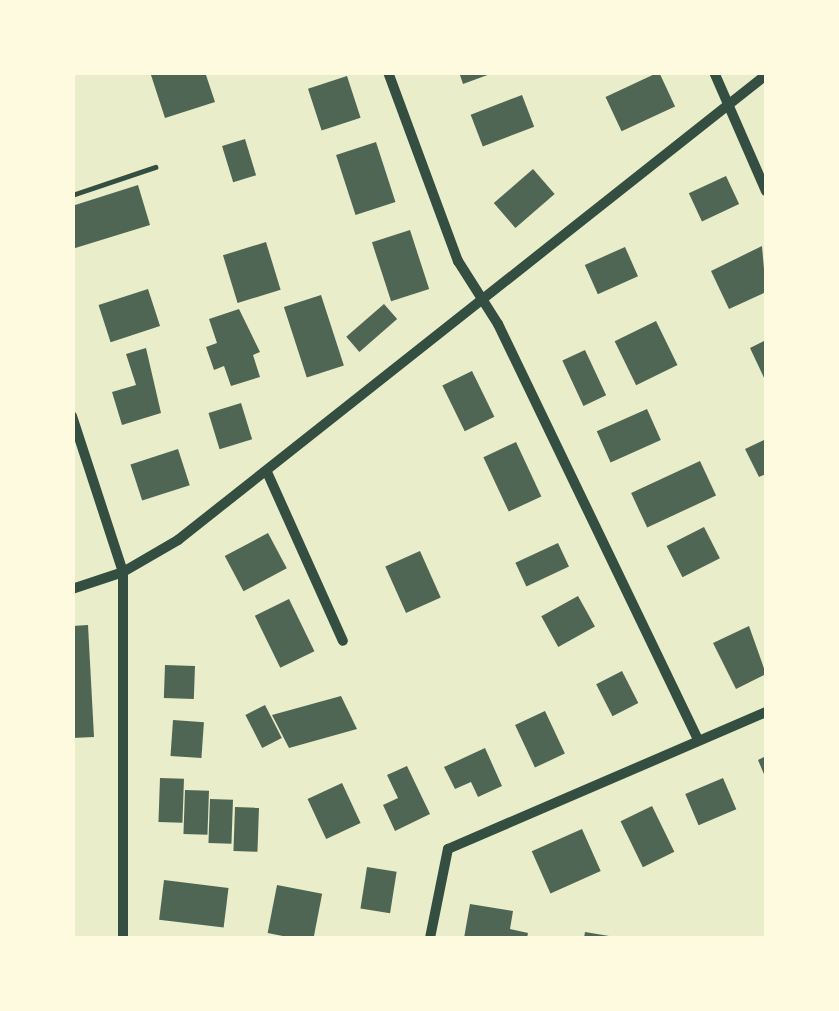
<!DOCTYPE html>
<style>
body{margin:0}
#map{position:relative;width:839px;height:1011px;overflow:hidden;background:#e9edc9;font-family:Signika,sans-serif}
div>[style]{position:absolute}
.building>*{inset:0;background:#4f6655;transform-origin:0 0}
.service>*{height:5px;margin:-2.5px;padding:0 2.5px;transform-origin:2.5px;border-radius:2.5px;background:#344e41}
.minor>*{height:10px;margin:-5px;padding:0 5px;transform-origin:5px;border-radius:5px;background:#344e41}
span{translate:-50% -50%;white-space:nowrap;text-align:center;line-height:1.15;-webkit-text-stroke:8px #fefae0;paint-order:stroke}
.frame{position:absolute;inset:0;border:75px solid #fefae0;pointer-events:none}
</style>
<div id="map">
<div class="building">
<div style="clip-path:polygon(205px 72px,215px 102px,165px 118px,151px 75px)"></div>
<div style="clip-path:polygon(459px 72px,493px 72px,493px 73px,463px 84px)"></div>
<div style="left:659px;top:72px;width:38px;height:59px;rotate:65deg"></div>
<div style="left:347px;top:76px;width:44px;height:41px;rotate:72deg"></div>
<div style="left:522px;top:95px;width:34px;height:55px;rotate:69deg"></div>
<div style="left:245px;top:139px;width:38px;height:24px;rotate:73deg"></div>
<div style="left:376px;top:142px;width:63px;height:42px;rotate:72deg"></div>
<div style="left:533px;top:169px;width:33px;height:52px;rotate:49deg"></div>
<div style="left:726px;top:176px;width:31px;height:41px;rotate:65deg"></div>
<div style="clip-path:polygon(138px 185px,150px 225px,72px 249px,72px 206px)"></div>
<div style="left:410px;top:230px;width:62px;height:40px;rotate:72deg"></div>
<div style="left:266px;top:242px;width:50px;height:45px;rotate:73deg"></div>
<div style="clip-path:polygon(762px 246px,766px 292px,729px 309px,711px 271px)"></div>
<div style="left:625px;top:247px;width:32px;height:44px;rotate:66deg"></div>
<div style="left:148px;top:289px;width:39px;height:52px;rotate:72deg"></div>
<div style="left:321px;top:295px;width:74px;height:39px;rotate:72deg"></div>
<div style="left:384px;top:304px;width:20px;height:50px;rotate:49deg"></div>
<div style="clip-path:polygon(239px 309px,260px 352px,253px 355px,260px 377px,231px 386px,224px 366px,214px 370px,206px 347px,217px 343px,209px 319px)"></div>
<div style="left:656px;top:321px;width:49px;height:46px;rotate:64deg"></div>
<div style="clip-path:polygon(766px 340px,766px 382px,750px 348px)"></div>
<div style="clip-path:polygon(146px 348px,161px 413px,122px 425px,112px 392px,136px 385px,126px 354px)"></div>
<div style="left:585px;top:350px;width:50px;height:25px;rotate:65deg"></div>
<div style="left:472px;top:371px;width:51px;height:33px;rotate:64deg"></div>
<div style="left:241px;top:403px;width:38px;height:34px;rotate:73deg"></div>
<div style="left:647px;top:409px;width:34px;height:55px;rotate:66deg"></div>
<div style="clip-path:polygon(766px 439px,766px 474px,759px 477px,745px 449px)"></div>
<div style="left:516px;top:442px;width:60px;height:36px;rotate:65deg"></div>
<div style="left:178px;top:449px;width:38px;height:50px;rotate:72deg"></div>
<div style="left:700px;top:461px;width:38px;height:76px;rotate:65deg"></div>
<div style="left:704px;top:527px;width:35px;height:42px;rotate:63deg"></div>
<div style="left:268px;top:533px;width:40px;height:49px;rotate:62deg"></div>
<div style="left:558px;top:543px;width:26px;height:47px;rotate:65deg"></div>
<div style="left:420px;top:551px;width:51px;height:38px;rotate:66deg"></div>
<div style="left:578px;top:596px;width:35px;height:42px;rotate:61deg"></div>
<div style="left:289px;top:599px;width:58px;height:38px;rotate:64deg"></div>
<div style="clip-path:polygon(88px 625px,94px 737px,72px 738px,72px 626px)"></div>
<div style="clip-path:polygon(749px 626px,766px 674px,736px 689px,713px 643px)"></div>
<div style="left:165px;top:665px;width:30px;height:33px;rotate:2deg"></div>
<div style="left:622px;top:671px;width:36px;height:29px;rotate:63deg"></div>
<div style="clip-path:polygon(341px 696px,357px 729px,289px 748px,272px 715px)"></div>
<div style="left:265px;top:705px;width:37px;height:22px;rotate:63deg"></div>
<div style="left:545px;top:711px;width:47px;height:33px;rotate:65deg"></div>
<div style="left:173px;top:720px;width:31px;height:36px;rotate:4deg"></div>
<div style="clip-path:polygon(485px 748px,502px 786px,478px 797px,471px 782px,455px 789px,444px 767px)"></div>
<div style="clip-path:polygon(766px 756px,766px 779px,758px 760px)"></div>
<div style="clip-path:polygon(407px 766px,430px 814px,395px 831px,383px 805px,398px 798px,387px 775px)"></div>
<div style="left:160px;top:778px;width:24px;height:44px;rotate:2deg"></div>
<div style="left:723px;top:778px;width:34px;height:41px;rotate:67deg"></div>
<div style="left:342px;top:783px;width:44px;height:38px;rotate:65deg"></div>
<div style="left:185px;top:790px;width:24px;height:44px;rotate:2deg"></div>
<div style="left:210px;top:799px;width:23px;height:44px;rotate:2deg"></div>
<div style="left:652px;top:806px;width:51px;height:35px;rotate:64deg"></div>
<div style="left:235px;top:807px;width:24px;height:44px;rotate:2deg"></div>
<div style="left:582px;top:829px;width:46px;height:55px;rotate:66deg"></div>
<div style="left:367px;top:867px;width:30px;height:42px;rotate:9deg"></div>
<div style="left:164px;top:880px;width:65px;height:40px;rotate:7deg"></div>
<div style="left:277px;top:885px;width:46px;height:49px;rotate:11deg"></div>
<div style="clip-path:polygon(470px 904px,513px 911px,510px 929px,528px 933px,527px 938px,464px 938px)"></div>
<div style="clip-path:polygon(585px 932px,609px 936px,608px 938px,584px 938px)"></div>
</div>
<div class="service">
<div style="left:72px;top:195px;width:88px;rotate:-18.6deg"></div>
</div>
<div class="minor">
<div style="left:388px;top:72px;width:202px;rotate:69.7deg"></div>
<div style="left:458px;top:261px;width:75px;rotate:57.6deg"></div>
<div style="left:498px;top:324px;width:461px;rotate:64.3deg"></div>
<div style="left:714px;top:72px;width:130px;rotate:66.4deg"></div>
<div style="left:72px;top:416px;width:164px;rotate:71.9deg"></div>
<div style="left:123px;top:572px;width:366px;rotate:90deg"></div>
<div style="left:267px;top:472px;width:185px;rotate:65.8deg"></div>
<div style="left:72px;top:589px;width:54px;rotate:-18.4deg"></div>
<div style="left:123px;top:572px;width:64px;rotate:-30.2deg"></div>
<div style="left:178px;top:540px;width:750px;rotate:-38.34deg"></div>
<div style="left:430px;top:938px;width:91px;rotate:-78.6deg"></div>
<div style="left:448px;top:849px;width:346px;rotate:-23.3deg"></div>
</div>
<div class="frame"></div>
</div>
